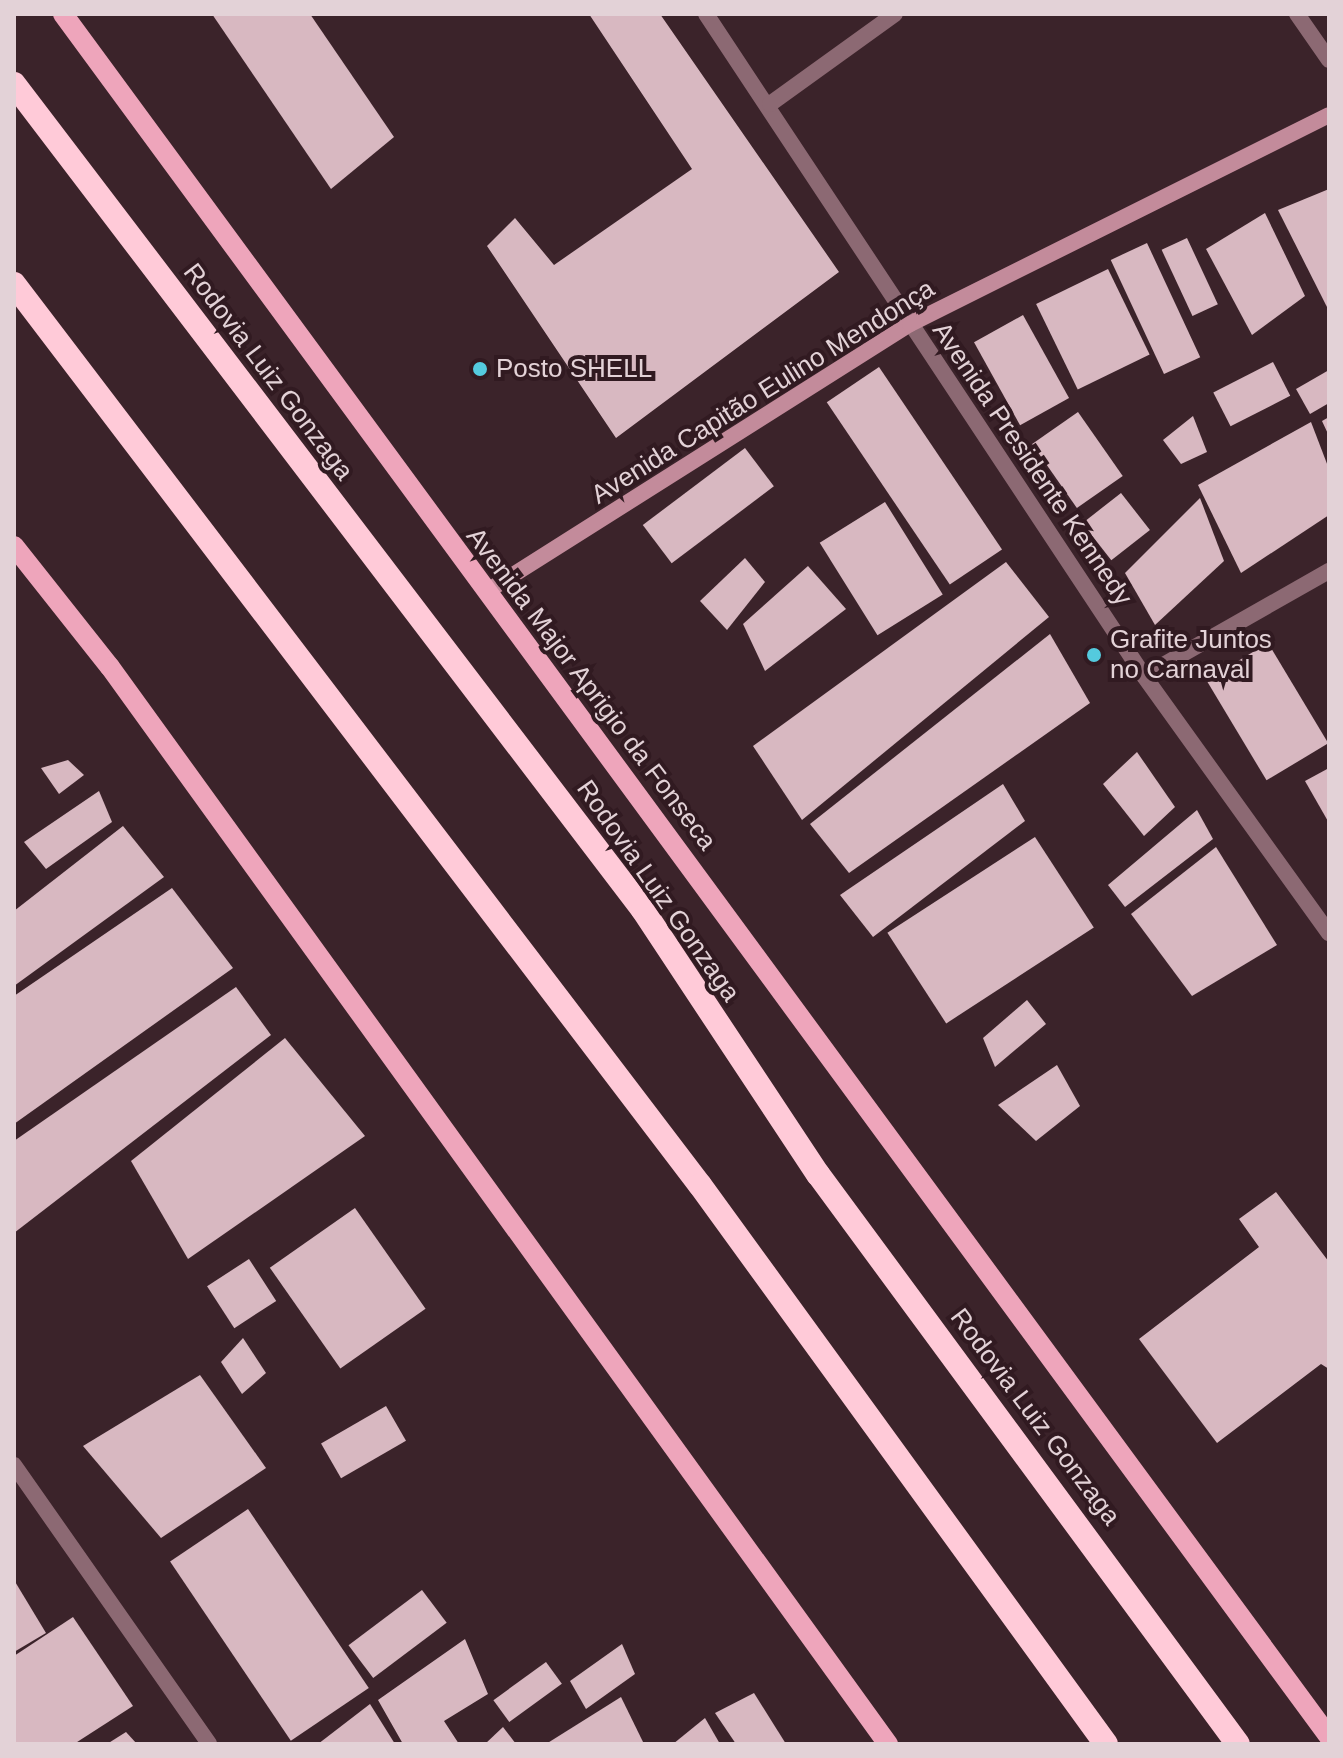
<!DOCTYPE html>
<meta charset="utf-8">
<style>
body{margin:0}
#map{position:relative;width:1343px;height:1758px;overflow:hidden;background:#3b232a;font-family:Helvetica,sans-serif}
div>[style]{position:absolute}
.building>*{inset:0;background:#d8b8c1;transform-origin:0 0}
.street>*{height:16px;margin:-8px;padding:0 8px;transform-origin:8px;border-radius:8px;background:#8c6973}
.secondary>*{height:16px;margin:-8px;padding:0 8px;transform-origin:8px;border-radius:8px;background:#c38b9b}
.primary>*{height:20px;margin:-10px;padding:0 10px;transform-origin:10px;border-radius:10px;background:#eea5bb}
.highway>*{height:24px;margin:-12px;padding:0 12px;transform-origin:12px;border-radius:12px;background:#ffcad8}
.dots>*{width:22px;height:22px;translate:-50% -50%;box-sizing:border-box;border:4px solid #311a21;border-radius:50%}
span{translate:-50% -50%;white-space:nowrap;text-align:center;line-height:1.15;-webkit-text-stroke:8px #311a21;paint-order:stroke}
.poi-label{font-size:26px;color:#e3d2d7}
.left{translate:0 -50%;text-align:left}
.street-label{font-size:26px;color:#e3d2d7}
.frame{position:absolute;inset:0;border:16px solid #e3d2d7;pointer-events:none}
</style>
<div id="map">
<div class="building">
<div style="clip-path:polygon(212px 14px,310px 14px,394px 137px,331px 189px)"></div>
<div style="clip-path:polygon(589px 14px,660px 14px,839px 272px,616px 438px,487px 246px,515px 218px,554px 265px,692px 169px)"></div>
<div style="clip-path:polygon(1329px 189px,1329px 311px,1278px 210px)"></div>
<div style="clip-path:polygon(1265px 213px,1305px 296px,1252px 335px,1206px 249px)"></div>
<div style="left:1187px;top:238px;width:73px;height:28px;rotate:65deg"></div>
<div style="left:1147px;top:243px;width:126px;height:40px;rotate:65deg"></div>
<div style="left:1108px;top:269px;width:95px;height:80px;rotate:64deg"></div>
<div style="left:1023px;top:315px;width:95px;height:56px;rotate:61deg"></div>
<div style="left:1273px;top:362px;width:38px;height:67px;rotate:63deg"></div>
<div style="left:879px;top:367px;width:220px;height:63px;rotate:56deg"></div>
<div style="clip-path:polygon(1329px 370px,1329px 403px,1310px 414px,1296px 389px)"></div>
<div style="left:1078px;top:412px;width:78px;height:56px;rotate:55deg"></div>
<div style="clip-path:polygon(1193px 416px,1207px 452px,1181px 464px,1163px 440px)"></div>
<div style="clip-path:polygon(1329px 417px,1329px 436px,1322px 421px)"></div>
<div style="clip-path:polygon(1311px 422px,1329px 469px,1329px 515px,1241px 573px,1198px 485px)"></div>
<div style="left:745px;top:448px;width:48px;height:128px;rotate:53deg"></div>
<div style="left:1121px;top:493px;width:47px;height:49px;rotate:52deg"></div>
<div style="clip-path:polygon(1200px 498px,1224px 561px,1155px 625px,1125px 573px)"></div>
<div style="left:885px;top:502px;width:109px;height:77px;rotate:58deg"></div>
<div style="clip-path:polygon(745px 558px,765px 582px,727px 630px,700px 601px)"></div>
<div style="clip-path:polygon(1006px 562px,1049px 617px,802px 820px,753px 746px)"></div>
<div style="clip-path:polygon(808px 566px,846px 609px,765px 671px,743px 624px)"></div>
<div style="clip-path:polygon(1050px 634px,1090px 703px,849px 873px,810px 824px)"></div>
<div style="left:1268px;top:643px;width:117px;height:72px;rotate:59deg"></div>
<div style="clip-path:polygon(1137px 752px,1175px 807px,1144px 836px,1103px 784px)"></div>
<div style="clip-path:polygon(68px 760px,84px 775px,59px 794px,41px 768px)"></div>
<div style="clip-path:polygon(1329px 768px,1329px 823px,1305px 781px)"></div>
<div style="clip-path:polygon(1003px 784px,1025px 821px,873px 937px,840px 895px)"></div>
<div style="clip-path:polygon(99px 791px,112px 822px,46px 869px,24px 842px)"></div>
<div style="clip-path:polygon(1197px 810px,1213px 839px,1125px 907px,1108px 885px)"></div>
<div style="clip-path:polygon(123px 826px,164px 877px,14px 986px,14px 911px)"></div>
<div style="left:1035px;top:837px;width:108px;height:176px;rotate:57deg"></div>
<div style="clip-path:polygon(1216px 847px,1277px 945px,1192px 996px,1131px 914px)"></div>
<div style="clip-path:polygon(172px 888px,233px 968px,14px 1124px,14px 996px)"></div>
<div style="clip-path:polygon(236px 987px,271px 1035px,14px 1233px,14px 1141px)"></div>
<div style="clip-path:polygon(1027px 1000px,1046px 1024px,995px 1067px,983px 1038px)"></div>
<div style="clip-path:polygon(285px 1038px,365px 1136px,188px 1259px,131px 1161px)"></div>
<div style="clip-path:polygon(1057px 1065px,1080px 1106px,1036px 1141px,998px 1105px)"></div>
<div style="clip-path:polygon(1276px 1192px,1329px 1262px,1329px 1369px,1321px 1364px,1217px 1443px,1139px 1339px,1259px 1247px,1239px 1219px)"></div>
<div style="left:355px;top:1208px;width:123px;height:104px;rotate:55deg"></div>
<div style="left:249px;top:1259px;width:50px;height:50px;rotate:57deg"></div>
<div style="clip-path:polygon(243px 1338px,266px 1373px,242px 1394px,221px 1362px)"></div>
<div style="clip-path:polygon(200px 1375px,266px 1468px,161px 1538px,83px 1446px)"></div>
<div style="left:386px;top:1406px;width:40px;height:75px;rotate:60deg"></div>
<div style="left:248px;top:1509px;width:216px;height:94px;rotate:56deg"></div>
<div style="clip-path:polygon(14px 1580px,46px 1633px,14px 1652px)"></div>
<div style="left:422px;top:1590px;width:41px;height:92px;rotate:53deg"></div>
<div style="clip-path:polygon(73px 1617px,133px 1706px,74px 1744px,14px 1744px,14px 1656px)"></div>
<div style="clip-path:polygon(465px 1639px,488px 1694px,444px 1721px,459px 1744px,403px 1744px,378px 1700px)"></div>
<div style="clip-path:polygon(622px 1644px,635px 1674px,586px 1709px,570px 1681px)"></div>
<div style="left:546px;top:1662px;width:27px;height:65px;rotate:54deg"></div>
<div style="clip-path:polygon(754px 1693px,786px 1744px,736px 1744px,715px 1713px)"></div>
<div style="clip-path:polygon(621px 1697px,644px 1744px,546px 1744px)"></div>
<div style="clip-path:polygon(370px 1704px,395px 1744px,318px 1744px)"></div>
<div style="clip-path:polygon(705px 1718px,720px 1744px,673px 1744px)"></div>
<div style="clip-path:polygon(503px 1727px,516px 1744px,485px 1744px)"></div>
<div style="clip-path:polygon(126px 1732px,137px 1744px,107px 1744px)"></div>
</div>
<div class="street">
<div style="left:706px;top:14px;width:794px;rotate:56.51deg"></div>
<div style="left:1144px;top:676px;width:317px;rotate:54.3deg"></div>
<div style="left:1297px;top:14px;width:56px;rotate:55.2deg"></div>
<div style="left:770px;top:104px;width:154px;rotate:-35.8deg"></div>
<div style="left:1144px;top:676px;width:213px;rotate:-29.6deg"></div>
<div style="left:14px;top:1465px;width:340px;rotate:55deg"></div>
</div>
<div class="secondary">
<div style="left:486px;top:592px;width:502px;rotate:-32.3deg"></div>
<div style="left:910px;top:324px;width:468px;rotate:-26.5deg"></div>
</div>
<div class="primary">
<div style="left:63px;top:14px;width:2138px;rotate:53.69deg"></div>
<div style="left:14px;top:546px;width:154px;rotate:51.6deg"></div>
<div style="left:110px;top:667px;width:1329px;rotate:54.16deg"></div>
</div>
<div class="highway">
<div style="left:14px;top:84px;width:1038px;rotate:52.71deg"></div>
<div style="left:643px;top:910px;width:317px;rotate:56.5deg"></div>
<div style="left:818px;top:1174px;width:708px;rotate:53.62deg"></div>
<div style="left:14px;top:284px;width:1132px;rotate:52.72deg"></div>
<div style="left:700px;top:1185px;width:691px;rotate:54.01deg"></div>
</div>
<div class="dots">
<div style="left:480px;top:369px;background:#54cade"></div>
<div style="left:1094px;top:655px;background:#54cade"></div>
</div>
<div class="poi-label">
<span class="left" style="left:496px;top:369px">Posto SHELL</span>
<span class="left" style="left:1110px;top:655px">Grafite Juntos<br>no Carnaval</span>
</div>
<div class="street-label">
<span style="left:268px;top:372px;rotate:53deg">Rodovia Luiz Gonzaga</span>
<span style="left:763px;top:392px;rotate:-32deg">Avenida Capitão Eulino Mendonça</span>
<span style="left:1032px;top:464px;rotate:56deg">Avenida Presidente Kennedy</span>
<span style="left:591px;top:689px;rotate:53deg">Avenida Major Aprigio da Fonseca</span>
<span style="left:658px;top:891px;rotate:55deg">Rodovia Luiz Gonzaga</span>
<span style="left:1035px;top:1417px;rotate:53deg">Rodovia Luiz Gonzaga</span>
</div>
<div class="frame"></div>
</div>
